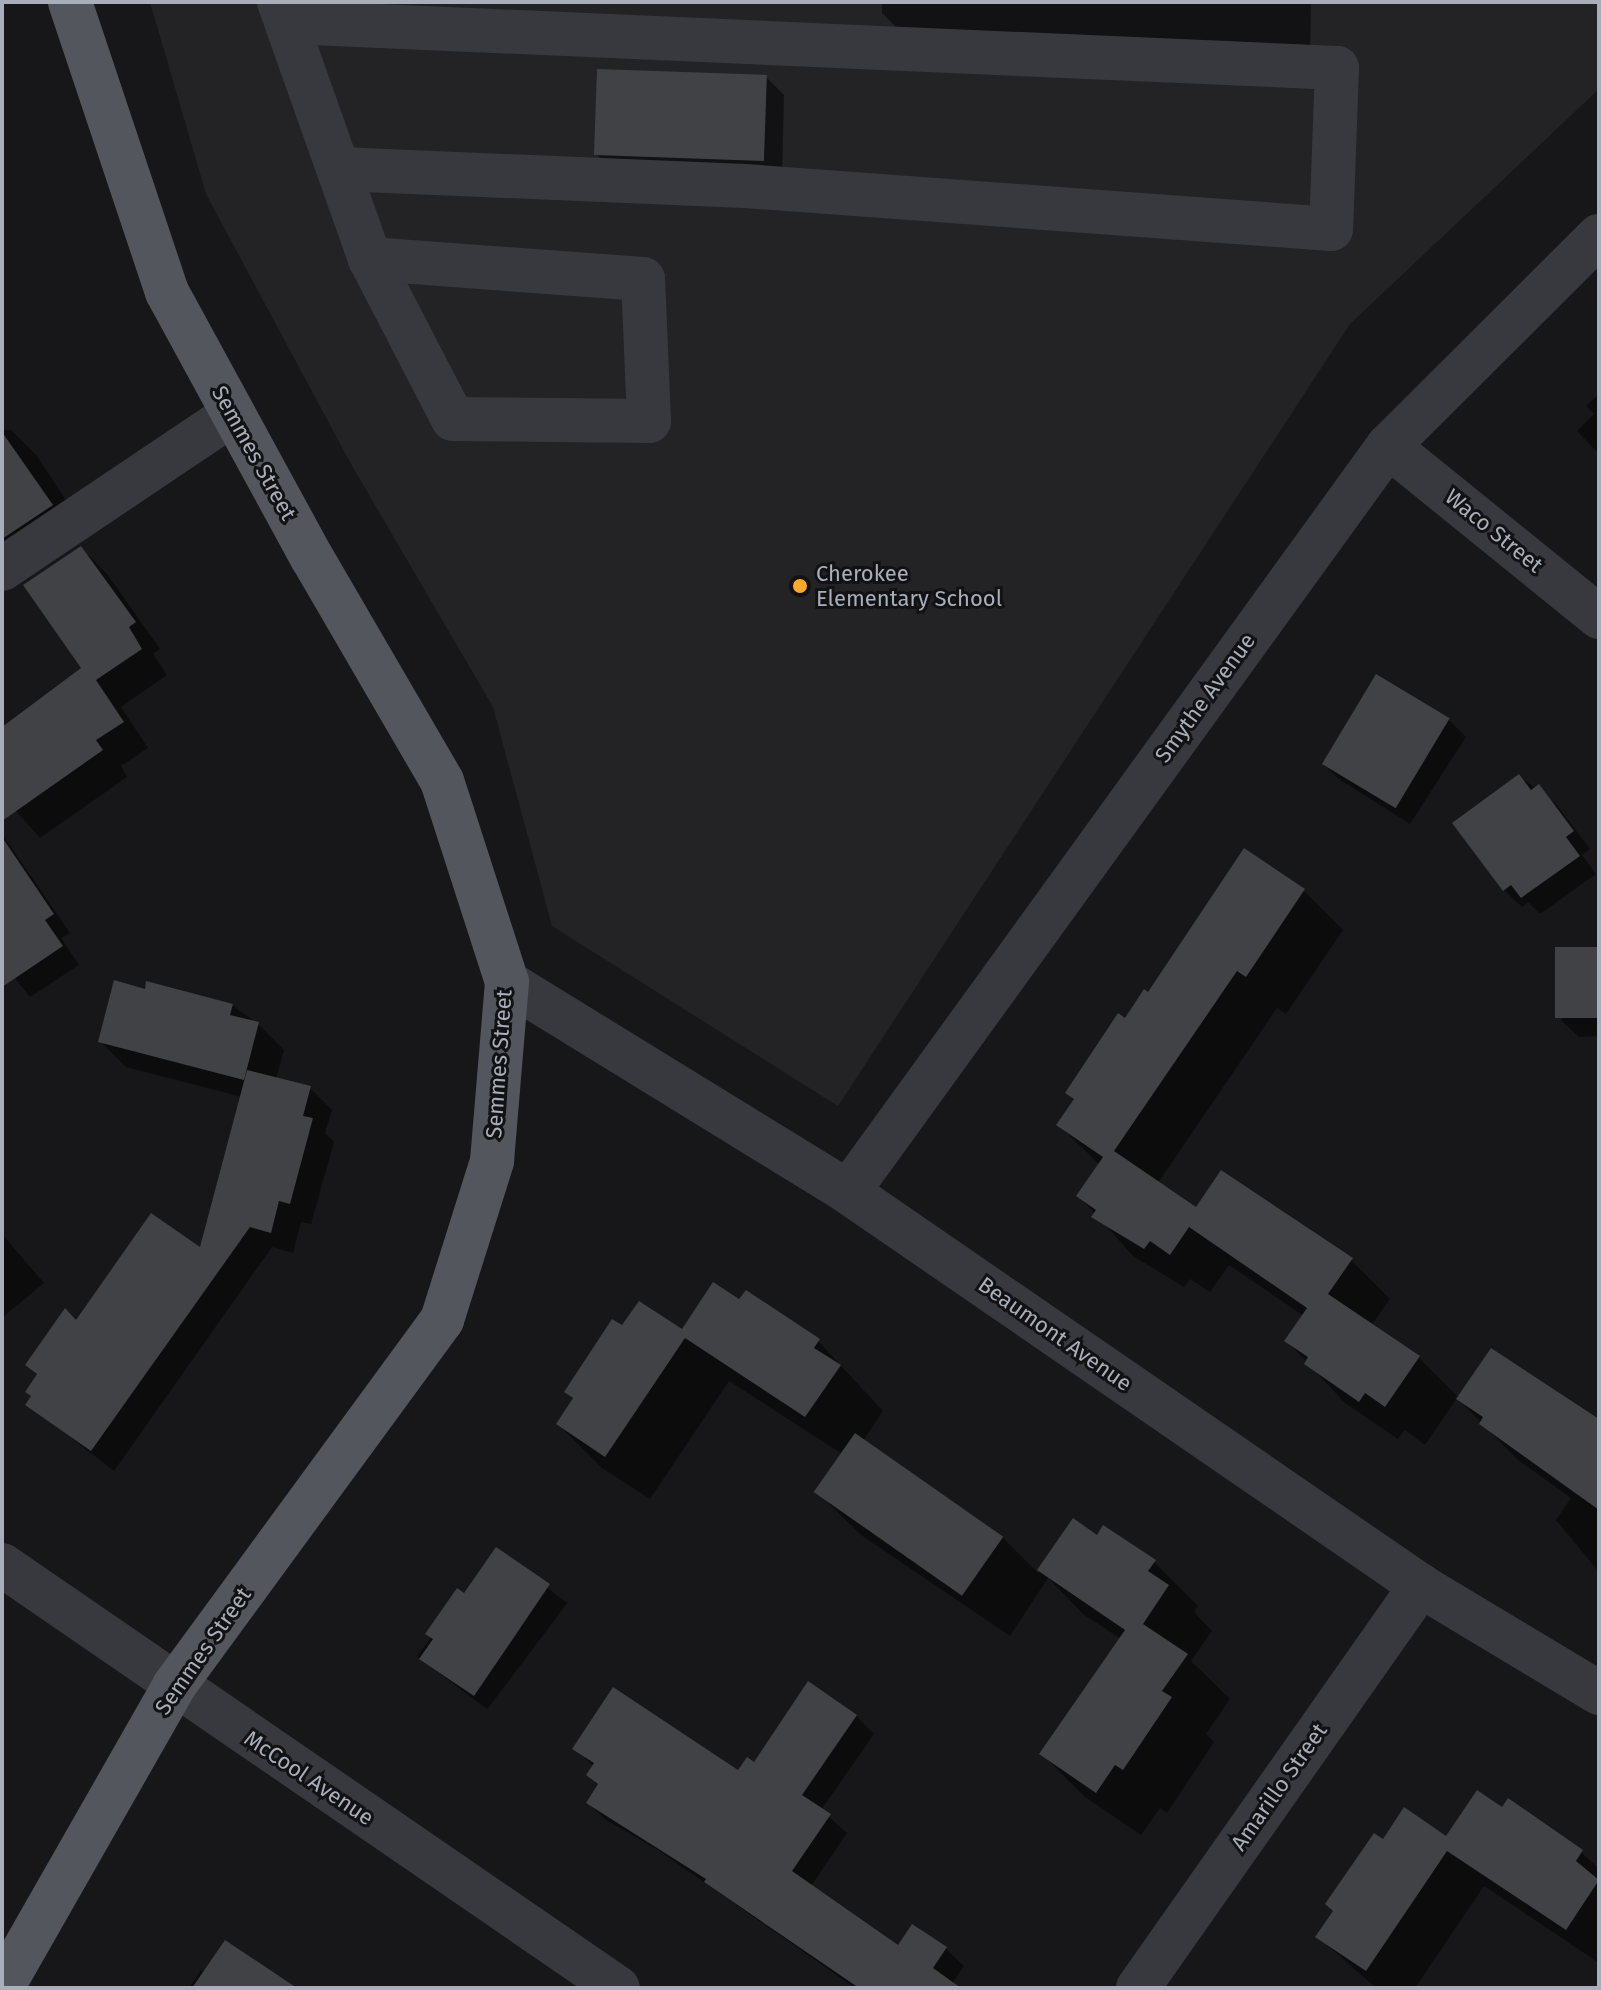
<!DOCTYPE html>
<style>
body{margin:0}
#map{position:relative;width:1601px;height:1990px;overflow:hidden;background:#171719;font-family:"Fira Sans",sans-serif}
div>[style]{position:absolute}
.built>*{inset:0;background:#232326}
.shadow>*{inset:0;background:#0007;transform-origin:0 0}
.building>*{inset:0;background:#414246;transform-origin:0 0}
.minor>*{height:44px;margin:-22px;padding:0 22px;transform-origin:22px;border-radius:22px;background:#38393e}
.major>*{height:44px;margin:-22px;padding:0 22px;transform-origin:22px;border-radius:22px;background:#53565d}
.dots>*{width:22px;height:22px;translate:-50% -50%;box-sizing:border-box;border:4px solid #121214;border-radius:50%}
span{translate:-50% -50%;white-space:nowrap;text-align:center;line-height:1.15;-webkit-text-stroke:6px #121214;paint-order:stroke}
.street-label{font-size:22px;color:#a8afba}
.poi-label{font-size:22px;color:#a8afba}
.left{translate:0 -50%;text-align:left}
.frame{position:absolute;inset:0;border:4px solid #a8afba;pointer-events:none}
</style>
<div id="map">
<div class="built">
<div style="clip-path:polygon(150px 2px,1599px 2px,1599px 89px,1350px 324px,838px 1106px,552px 926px,493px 707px,351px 464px,206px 194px)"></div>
</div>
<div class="shadow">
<div style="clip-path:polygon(882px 2px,1311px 2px,1310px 58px,908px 39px,882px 13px)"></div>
<div style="clip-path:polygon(766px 77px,784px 95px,782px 179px,613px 171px,596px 154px)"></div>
<div style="clip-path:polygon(1599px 394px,1599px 454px,1577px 431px,1594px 414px,1586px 406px)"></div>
<div style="clip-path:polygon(2px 430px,11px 430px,37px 456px,73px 511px,2px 546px)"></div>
<div style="clip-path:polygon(81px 548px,107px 574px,160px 649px,153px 654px,167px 675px,121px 707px,148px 748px,121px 766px,127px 777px,40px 838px,2px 795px,2px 730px,84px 668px)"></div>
<div style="clip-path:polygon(1449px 720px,1466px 737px,1410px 824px,1339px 779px,1321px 762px)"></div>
<div style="clip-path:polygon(1519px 776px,1556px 804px,1590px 849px,1582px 855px,1596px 874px,1540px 914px,1528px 902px,1522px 907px,1504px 890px)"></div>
<div style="clip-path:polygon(2px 834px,70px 933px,61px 938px,79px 965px,30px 997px,2px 962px)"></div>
<div style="clip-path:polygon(1304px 891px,1343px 930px,1286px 1014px,1277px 1008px,1158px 1183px,1197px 1209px,1351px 1260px,1390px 1299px,1371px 1326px,1419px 1358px,1459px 1398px,1599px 1421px,1599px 1572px,1556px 1520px,1571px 1498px,1518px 1460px,1457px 1398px,1425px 1445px,1405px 1430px,1398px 1439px,1345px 1403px,1287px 1341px,1304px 1316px,1229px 1265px,1210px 1292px,1190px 1279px,1184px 1287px,1133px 1256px,1079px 1196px,1100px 1165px,1058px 1124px,1075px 1101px,1067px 1092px,1148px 995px)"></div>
<div style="clip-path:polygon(1599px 949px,1599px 1036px,1579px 1037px,1561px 1020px)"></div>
<div style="clip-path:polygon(146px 992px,232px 1005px,258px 1024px,284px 1050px,276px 1079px,310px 1088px,332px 1110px,325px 1133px,334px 1142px,311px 1224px,301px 1222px,293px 1253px,272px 1247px,114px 1471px,28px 1404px,38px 1376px,27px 1365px,76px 1322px,201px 1250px,242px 1097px,126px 1067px,100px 1041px)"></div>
<div style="clip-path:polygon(2px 1234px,44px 1283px,2px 1318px)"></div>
<div style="clip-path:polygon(740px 1302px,818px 1341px,883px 1411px,863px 1441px,1002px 1537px,1038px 1573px,1074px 1521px,1097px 1538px,1154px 1562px,1198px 1606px,1194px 1612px,1212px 1631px,1191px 1661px,1230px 1699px,1206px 1734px,1214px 1742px,1167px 1813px,1160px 1808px,1141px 1835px,1085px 1797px,1042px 1754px,1121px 1639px,1083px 1614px,1048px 1578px,1010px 1636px,861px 1535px,817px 1492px,842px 1454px,729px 1381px,650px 1499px,602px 1468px,558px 1424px,574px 1400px,566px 1392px,623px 1328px,682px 1332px)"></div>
<div style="left:497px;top:1550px;width:88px;height:133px;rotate:37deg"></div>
<div style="clip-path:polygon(856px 1716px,874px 1734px,821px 1810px,847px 1833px,811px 1886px,899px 1947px,913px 1927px,946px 1949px,964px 1966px,949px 1988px,855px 1988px,658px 1850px,606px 1820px,588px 1803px,599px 1786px,588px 1775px,594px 1767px,575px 1748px,739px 1773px)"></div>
<div style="clip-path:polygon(1503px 1810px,1581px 1852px,1599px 1869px,1599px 1963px,1484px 1886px,1415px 1988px,1376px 1988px,1318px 1937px,1383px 1841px,1447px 1839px)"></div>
<div style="clip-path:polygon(201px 1970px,205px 1972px,290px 1988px,189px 1988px)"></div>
</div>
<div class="building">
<div style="left:597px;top:69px;width:170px;height:86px;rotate:2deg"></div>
<div style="clip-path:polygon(2px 432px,53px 505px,2px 539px)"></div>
<div style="clip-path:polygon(81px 546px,136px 622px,129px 627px,142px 649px,96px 680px,124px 722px,96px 740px,103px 750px,2px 821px,2px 727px,81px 668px,23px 585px)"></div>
<div style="left:1376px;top:674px;width:86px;height:105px;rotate:31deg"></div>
<div style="clip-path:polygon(1519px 774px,1531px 790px,1539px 784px,1574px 831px,1566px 837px,1580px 856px,1521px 898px,1511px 885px,1503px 891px,1452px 823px)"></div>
<div style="clip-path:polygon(2px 837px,54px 914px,45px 920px,63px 946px,2px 987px)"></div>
<div style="clip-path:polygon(1244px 848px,1305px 889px,1246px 977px,1237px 971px,1114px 1151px,1196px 1207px,1221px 1170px,1353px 1258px,1328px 1294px,1420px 1356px,1385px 1407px,1365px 1393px,1359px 1402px,1304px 1364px,1308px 1357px,1284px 1341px,1307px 1308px,1189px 1227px,1170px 1255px,1150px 1241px,1144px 1249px,1091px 1217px,1096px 1210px,1076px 1196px,1103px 1157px,1056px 1125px,1074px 1099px,1065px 1093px,1118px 1013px,1125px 1018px,1144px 989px,1148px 992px)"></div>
<div style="left:1599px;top:947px;width:71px;height:44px;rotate:90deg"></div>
<div style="clip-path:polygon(114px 980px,145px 989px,146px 981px,233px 1004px,230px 1015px,259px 1022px,244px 1080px,98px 1042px)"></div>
<div style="clip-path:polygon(247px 1070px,311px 1086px,303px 1116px,313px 1118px,290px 1204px,279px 1201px,271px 1233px,250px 1227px,91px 1451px,25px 1405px,31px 1396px,25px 1392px,37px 1374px,25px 1365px,65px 1308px,76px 1320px,151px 1213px,200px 1247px)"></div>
<div style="clip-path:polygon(713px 1282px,739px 1299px,746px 1290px,820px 1339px,814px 1348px,841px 1365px,805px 1417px,685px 1338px,605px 1457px,556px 1424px,573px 1398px,564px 1392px,612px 1319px,622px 1325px,639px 1301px,682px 1329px)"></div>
<div style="clip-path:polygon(1491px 1348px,1599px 1419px,1599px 1510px,1479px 1424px,1483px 1417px,1456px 1399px)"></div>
<div style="left:855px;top:1433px;width:181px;height:72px;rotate:35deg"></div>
<div style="clip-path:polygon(1073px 1518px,1097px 1535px,1103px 1525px,1156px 1560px,1148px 1571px,1169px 1585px,1143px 1624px,1188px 1654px,1162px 1691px,1172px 1697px,1123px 1770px,1115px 1765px,1096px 1793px,1039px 1754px,1125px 1630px,1037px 1570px)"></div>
<div style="clip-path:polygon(496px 1547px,550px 1584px,474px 1696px,419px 1659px,433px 1639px,425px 1634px,457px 1588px,464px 1593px)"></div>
<div style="clip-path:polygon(808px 1681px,857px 1715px,802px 1795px,831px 1814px,792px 1871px,898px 1945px,912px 1924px,947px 1947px,933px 1968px,961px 1988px,859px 1988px,704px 1882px,706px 1879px,586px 1803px,598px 1784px,586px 1775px,594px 1763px,572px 1749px,613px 1687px,738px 1770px,747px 1757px,754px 1762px)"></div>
<div style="clip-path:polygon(1477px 1790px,1502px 1807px,1508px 1798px,1583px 1850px,1576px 1861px,1599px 1880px,1566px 1930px,1447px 1851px,1366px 1971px,1315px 1937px,1333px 1911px,1325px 1904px,1374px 1833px,1383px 1839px,1404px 1807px,1446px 1836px)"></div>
<div style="clip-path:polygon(225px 1940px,297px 1988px,192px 1988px)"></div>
</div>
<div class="minor">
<div style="left:279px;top:2px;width:273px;rotate:70.5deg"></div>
<div style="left:370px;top:259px;width:180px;rotate:62.6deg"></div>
<div style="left:453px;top:419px;width:196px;rotate:0.6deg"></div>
<div style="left:649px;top:421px;width:142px;rotate:-92.4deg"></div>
<div style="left:643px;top:279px;width:274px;rotate:-175.8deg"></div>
<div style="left:289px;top:22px;width:1049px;rotate:2.51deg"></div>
<div style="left:1337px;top:68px;width:161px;rotate:92.1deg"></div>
<div style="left:1331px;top:229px;width:588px;rotate:-175.8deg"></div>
<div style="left:745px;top:186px;width:405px;rotate:-177.6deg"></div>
<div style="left:1388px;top:446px;width:272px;rotate:39deg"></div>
<div style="left:2px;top:569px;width:278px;rotate:-33.9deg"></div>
<div style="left:507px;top:982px;width:400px;rotate:31.6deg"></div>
<div style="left:848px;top:1192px;width:695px;rotate:34.51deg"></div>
<div style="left:1421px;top:1586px;width:208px;rotate:31deg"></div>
<div style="left:848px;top:1192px;width:921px;rotate:-54.1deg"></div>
<div style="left:1388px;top:446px;width:298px;rotate:-44.9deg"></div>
<div style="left:2px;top:1565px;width:747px;rotate:34.48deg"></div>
<div style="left:1138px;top:1988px;width:492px;rotate:-54.9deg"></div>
</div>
<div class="major">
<div style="left:2px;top:1988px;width:348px;rotate:-60.3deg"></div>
<div style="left:174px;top:1686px;width:454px;rotate:-53.8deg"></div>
<div style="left:442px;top:1320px;width:167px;rotate:-72.5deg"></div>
<div style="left:492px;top:1161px;width:180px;rotate:-85.2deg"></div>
<div style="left:507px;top:982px;width:211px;rotate:-107.9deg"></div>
<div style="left:442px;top:781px;width:258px;rotate:-120.2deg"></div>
<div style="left:312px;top:558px;width:303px;rotate:-118.6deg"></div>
<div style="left:167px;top:292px;width:306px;rotate:-108.5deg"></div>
</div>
<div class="dots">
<div style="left:800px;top:586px;background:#fba82d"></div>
</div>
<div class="street-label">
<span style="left:254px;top:453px;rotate:61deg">Semmes Street</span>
<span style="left:1494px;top:531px;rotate:39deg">Waco Street</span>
<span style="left:1205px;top:698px;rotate:-54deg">Smythe Avenue</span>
<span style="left:499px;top:1064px;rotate:-86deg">Semmes Street</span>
<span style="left:1055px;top:1334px;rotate:35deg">Beaumont Avenue</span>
<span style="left:203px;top:1651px;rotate:-55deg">Semmes Street</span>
<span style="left:309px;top:1778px;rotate:34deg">McCool Avenue</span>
<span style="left:1279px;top:1787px;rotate:-55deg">Amarillo Street</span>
</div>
<div class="poi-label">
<span class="left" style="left:816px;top:586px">Cherokee<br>Elementary School</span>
</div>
<div class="frame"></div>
</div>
